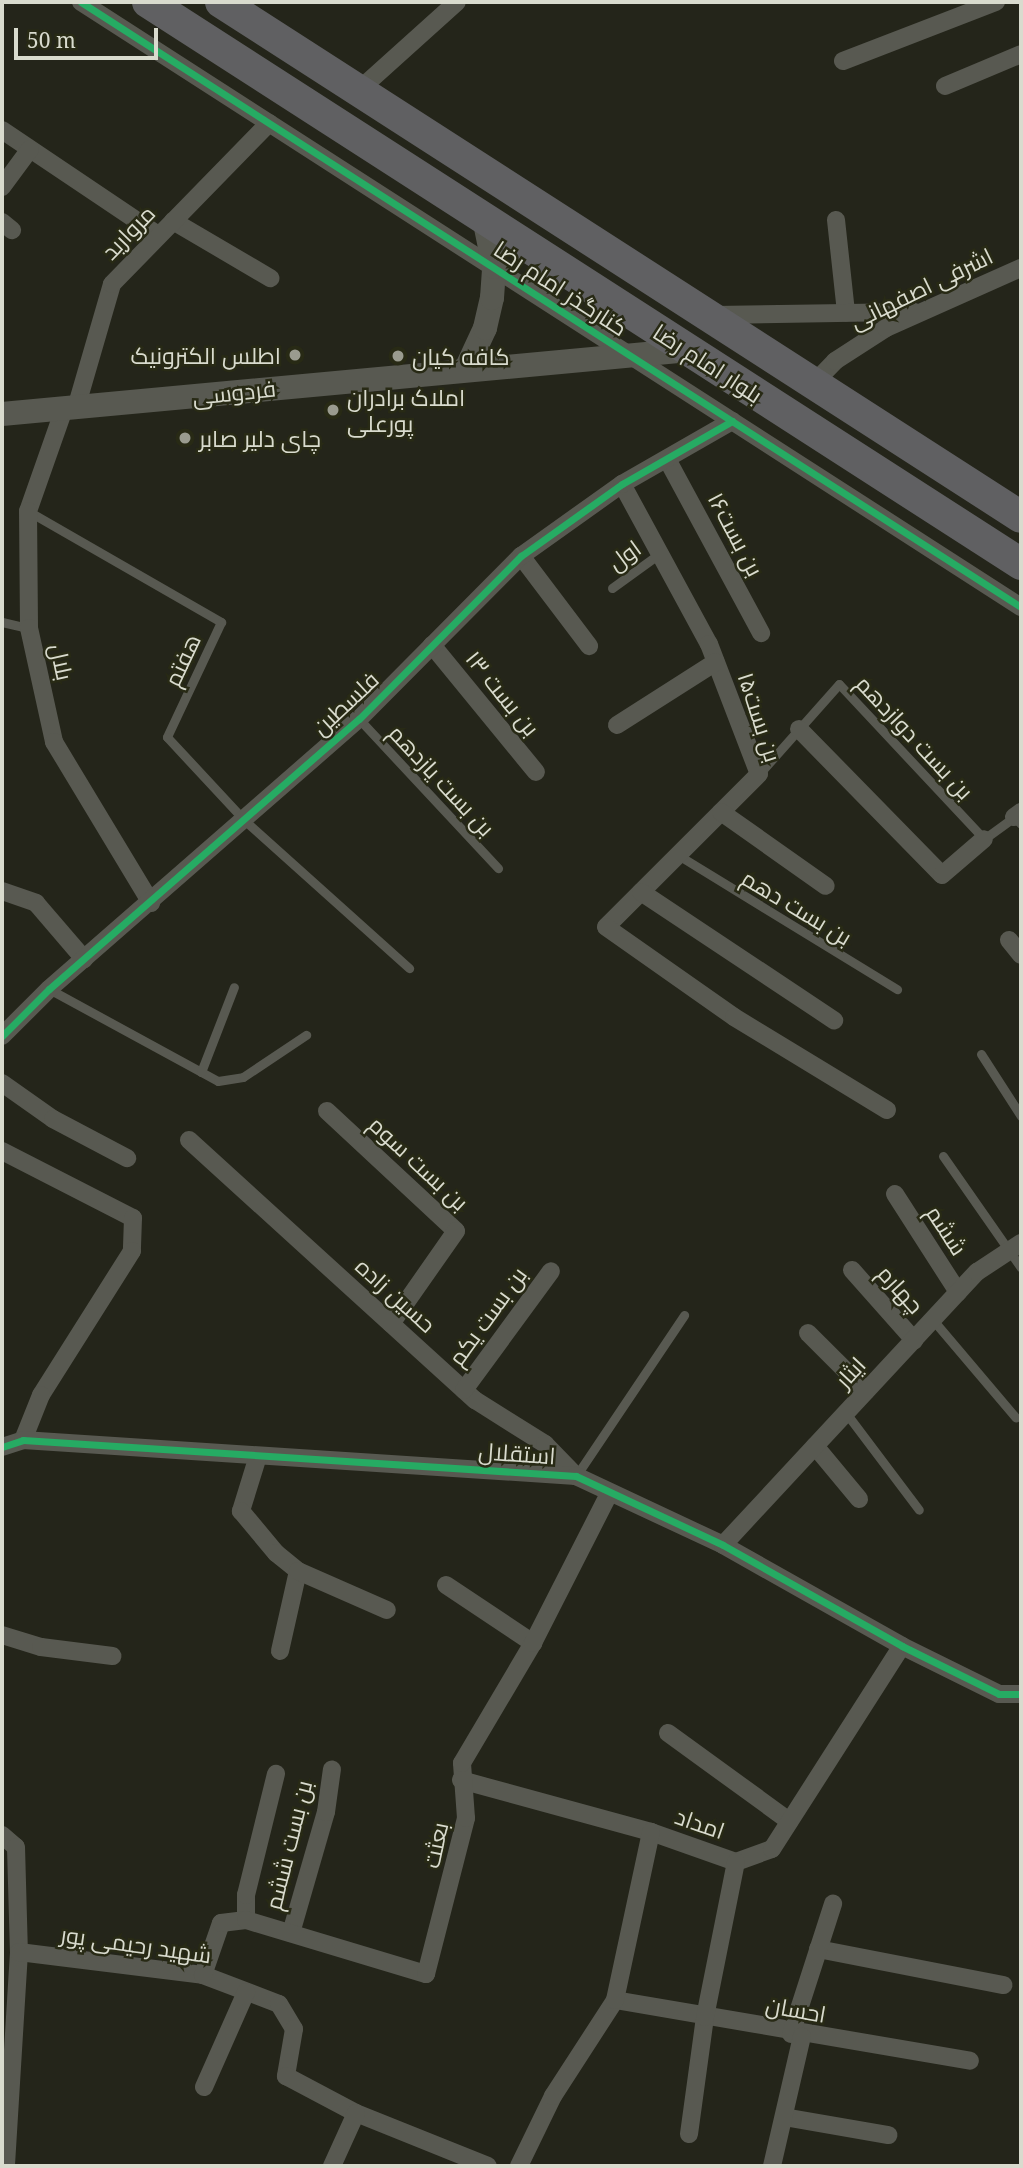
<!DOCTYPE html>
<meta charset="utf-8">
<style>
body{margin:0}
#map{position:relative;width:1023px;height:2168px;overflow:hidden;background:#24251a;font-family:"Noto Serif",Cairo,serif}
div>[style]{position:absolute}
.lane>*{height:9px;margin:-4.5px;padding:0 4.5px;transform-origin:4.5px;border-radius:4.5px;background:#585951}
.street>*{height:18px;margin:-9px;padding:0 9px;transform-origin:9px;border-radius:9px;background:#585951}
.secondary>*{height:24px;margin:-12px;padding:0 12px;transform-origin:12px;border-radius:12px;background:#585951}
.highway>*{height:32px;margin:-16px;padding:0 16px;transform-origin:16px;border-radius:16px;background:#606062}
.cycleway>*{height:7px;margin:-3.5px;padding:0 3.5px;transform-origin:3.5px;border-radius:3.5px;background:#26ab63}
.dots>*{width:19px;height:19px;translate:-50% -50%;box-sizing:border-box;border:4px solid #282a15;border-radius:50%}
span{translate:-50% -50%;white-space:nowrap;text-align:center;line-height:1.15;-webkit-text-stroke:5px #282a15;paint-order:stroke}
.street-label{font-size:23px;color:#d9dbce}
.poi-label{font-size:23px;color:#d9dbce}
.right{translate:-100% -50%;text-align:right}
.left{translate:0 -50%;text-align:left}
.frame{position:absolute;inset:0;border:4px solid #d9dbce;pointer-events:none}
.scale{position:absolute;left:14px;top:28px;width:144px;height:32px;box-sizing:border-box;border:4px solid #d9dbce;border-top:0;padding-left:9px;font-size:21px;line-height:24px;white-space:nowrap;color:#d9dbce;-webkit-text-stroke:5px #282a15;paint-order:stroke}
</style>
<div id="map">
<div class="lane">
<div style="left:28px;top:511px;width:223px;rotate:29.9deg"></div>
<div style="left:221px;top:622px;width:127px;rotate:115.2deg"></div>
<div style="left:167px;top:737px;width:113px;rotate:47.1deg"></div>
<div style="left:244px;top:820px;width:222px;rotate:41.9deg"></div>
<div style="left:612px;top:588px;width:58px;rotate:-35.9deg"></div>
<div style="left:2px;top:622px;width:28px;rotate:13deg"></div>
<div style="left:359px;top:719px;width:204px;rotate:47deg"></div>
<div style="left:760px;top:773px;width:119px;rotate:-48.4deg"></div>
<div style="left:839px;top:684px;width:212px;rotate:46.9deg"></div>
<div style="left:984px;top:839px;width:37px;rotate:-36deg"></div>
<div style="left:1014px;top:817px;width:10px;rotate:45deg"></div>
<div style="left:678px;top:855px;width:257px;rotate:31.5deg"></div>
<div style="left:49px;top:989px;width:192px;rotate:28.6deg"></div>
<div style="left:218px;top:1081px;width:25px;rotate:-9deg"></div>
<div style="left:243px;top:1077px;width:76px;rotate:-33.7deg"></div>
<div style="left:981px;top:1054px;width:74px;rotate:57.2deg"></div>
<div style="left:201px;top:1072px;width:91px;rotate:-68.8deg"></div>
<div style="left:943px;top:1156px;width:136px;rotate:55.1deg"></div>
<div style="left:933px;top:1320px;width:128px;rotate:49.7deg"></div>
<div style="left:846px;top:1413px;width:121px;rotate:53deg"></div>
<div style="left:576px;top:1476px;width:194px;rotate:-56.1deg"></div>
</div>
<div class="street">
<div style="left:81px;top:2px;width:1118px;rotate:32.77deg"></div>
<div style="left:843px;top:61px;width:164px;rotate:-21.1deg"></div>
<div style="left:945px;top:86px;width:82px;rotate:-22.8deg"></div>
<div style="left:358px;top:91px;width:133px;rotate:-42deg"></div>
<div style="left:2px;top:130px;width:188px;rotate:33.9deg"></div>
<div style="left:2px;top:187px;width:47px;rotate:-53.6deg"></div>
<div style="left:836px;top:220px;width:93px;rotate:83.8deg"></div>
<div style="left:173px;top:221px;width:113px;rotate:30.4deg"></div>
<div style="left:2px;top:222px;width:13px;rotate:39deg"></div>
<div style="left:715px;top:315px;width:199px;rotate:-0.9deg"></div>
<div style="left:813px;top:384px;width:32px;rotate:-46deg"></div>
<div style="left:835px;top:361px;width:61px;rotate:-32.9deg"></div>
<div style="left:886px;top:328px;width:148px;rotate:-24deg"></div>
<div style="left:76px;top:408px;width:129px;rotate:-73.8deg"></div>
<div style="left:112px;top:284px;width:225px;rotate:-45.7deg"></div>
<div style="left:64px;top:409px;width:108px;rotate:109.4deg"></div>
<div style="left:28px;top:511px;width:117px;rotate:89.5deg"></div>
<div style="left:29px;top:628px;width:117px;rotate:77.6deg"></div>
<div style="left:54px;top:742px;width:188px;rotate:58.9deg"></div>
<div style="left:667px;top:459px;width:198px;rotate:61.6deg"></div>
<div style="left:622px;top:484px;width:182px;rotate:61.5deg"></div>
<div style="left:709px;top:644px;width:139px;rotate:69deg"></div>
<div style="left:759px;top:774px;width:216px;rotate:135deg"></div>
<div style="left:606px;top:927px;width:156px;rotate:35.1deg"></div>
<div style="left:734px;top:1017px;width:179px;rotate:31.3deg"></div>
<div style="left:521px;top:556px;width:113px;rotate:52.9deg"></div>
<div style="left:432px;top:645px;width:164px;rotate:50.7deg"></div>
<div style="left:617px;top:725px;width:117px;rotate:-32.5deg"></div>
<div style="left:799px;top:729px;width:204px;rotate:45.6deg"></div>
<div style="left:942px;top:875px;width:55px;rotate:-40.6deg"></div>
<div style="left:721px;top:812px;width:128px;rotate:35.2deg"></div>
<div style="left:1014px;top:817px;width:9px;rotate:-36deg"></div>
<div style="left:2px;top:891px;width:36px;rotate:19deg"></div>
<div style="left:36px;top:903px;width:74px;rotate:49.4deg"></div>
<div style="left:641px;top:892px;width:232px;rotate:33.6deg"></div>
<div style="left:1009px;top:940px;width:19px;rotate:51deg"></div>
<div style="left:2px;top:1036px;width:66px;rotate:-45deg"></div>
<div style="left:49px;top:989px;width:411px;rotate:-41.1deg"></div>
<div style="left:359px;top:719px;width:230px;rotate:-45.2deg"></div>
<div style="left:521px;top:556px;width:124px;rotate:-35.5deg"></div>
<div style="left:622px;top:484px;width:127px;rotate:-29.8deg"></div>
<div style="left:2px;top:1083px;width:62px;rotate:35.2deg"></div>
<div style="left:53px;top:1119px;width:84px;rotate:27.8deg"></div>
<div style="left:327px;top:1111px;width:176px;rotate:42.9deg"></div>
<div style="left:456px;top:1231px;width:113px;rotate:125deg"></div>
<div style="left:189px;top:1140px;width:387px;rotate:42.3deg"></div>
<div style="left:475px;top:1400px;width:83px;rotate:32.2deg"></div>
<div style="left:545px;top:1444px;width:45px;rotate:45.9deg"></div>
<div style="left:2px;top:1151px;width:147px;rotate:27.1deg"></div>
<div style="left:133px;top:1218px;width:33px;rotate:92deg"></div>
<div style="left:132px;top:1251px;width:170px;rotate:122.3deg"></div>
<div style="left:41px;top:1395px;width:48px;rotate:111.8deg"></div>
<div style="left:895px;top:1194px;width:117px;rotate:57.3deg"></div>
<div style="left:852px;top:1270px;width:94px;rotate:48.5deg"></div>
<div style="left:808px;top:1333px;width:82px;rotate:45deg"></div>
<div style="left:464px;top:1390px;width:147px;rotate:-53.8deg"></div>
<div style="left:815px;top:1446px;width:69px;rotate:50.3deg"></div>
<div style="left:2px;top:1447px;width:22px;rotate:-18deg"></div>
<div style="left:23px;top:1440px;width:554px;rotate:3.72deg"></div>
<div style="left:576px;top:1476px;width:162px;rotate:25.1deg"></div>
<div style="left:723px;top:1545px;width:206px;rotate:29.4deg"></div>
<div style="left:902px;top:1646px;width:108px;rotate:26.3deg"></div>
<div style="left:999px;top:1694px;width:22px"></div>
<div style="left:258px;top:1456px;width:58px;rotate:107.2deg"></div>
<div style="left:241px;top:1511px;width:55px;rotate:50.2deg"></div>
<div style="left:276px;top:1553px;width:28px;rotate:39deg"></div>
<div style="left:298px;top:1571px;width:82px;rotate:102.7deg"></div>
<div style="left:723px;top:1545px;width:373px;rotate:-47.1deg"></div>
<div style="left:977px;top:1272px;width:53px;rotate:-33.4deg"></div>
<div style="left:298px;top:1571px;width:97px;rotate:23.7deg"></div>
<div style="left:446px;top:1585px;width:105px;rotate:33.7deg"></div>
<div style="left:2px;top:1635px;width:41px;rotate:17.1deg"></div>
<div style="left:41px;top:1647px;width:72px;rotate:7.2deg"></div>
<div style="left:668px;top:1733px;width:150px;rotate:36deg"></div>
<div style="left:461px;top:1780px;width:197px;rotate:15.3deg"></div>
<div style="left:651px;top:1832px;width:90px;rotate:19.4deg"></div>
<div style="left:736px;top:1862px;width:38px;rotate:-20deg"></div>
<div style="left:772px;top:1849px;width:241px;rotate:-57.4deg"></div>
<div style="left:2px;top:1835px;width:18px;rotate:41deg"></div>
<div style="left:16px;top:1847px;width:105px;rotate:88.4deg"></div>
<div style="left:19px;top:1952px;width:214px;rotate:93.5deg"></div>
<div style="left:246px;top:1920px;width:25px;rotate:-90deg"></div>
<div style="left:246px;top:1895px;width:125px;rotate:-76.1deg"></div>
<div style="left:291px;top:1933px;width:126px;rotate:-73.9deg"></div>
<div style="left:326px;top:1812px;width:43px;rotate:-82.1deg"></div>
<div style="left:818px;top:1949px;width:189px;rotate:11deg"></div>
<div style="left:19px;top:1952px;width:185px;rotate:7.1deg"></div>
<div style="left:203px;top:1975px;width:81px;rotate:20.9deg"></div>
<div style="left:279px;top:2004px;width:29px;rotate:59deg"></div>
<div style="left:294px;top:2029px;width:48px;rotate:99.7deg"></div>
<div style="left:286px;top:2076px;width:79px;rotate:27.9deg"></div>
<div style="left:356px;top:2113px;width:142px;rotate:21.9deg"></div>
<div style="left:203px;top:1975px;width:55px;rotate:-70.9deg"></div>
<div style="left:221px;top:1923px;width:25px;rotate:-7deg"></div>
<div style="left:246px;top:1920px;width:188px;rotate:16.7deg"></div>
<div style="left:426px;top:1974px;width:161px;rotate:-75.6deg"></div>
<div style="left:466px;top:1818px;width:55px;rotate:-94.2deg"></div>
<div style="left:462px;top:1763px;width:139px;rotate:-59.4deg"></div>
<div style="left:533px;top:1643px;width:169px;rotate:-63deg"></div>
<div style="left:615px;top:2000px;width:360px;rotate:9.7deg"></div>
<div style="left:791px;top:2034px;width:137px;rotate:-72.1deg"></div>
<div style="left:204px;top:2087px;width:104px;rotate:-66.1deg"></div>
<div style="left:784px;top:2117px;width:106px;rotate:9.8deg"></div>
<div style="left:689px;top:2134px;width:118px;rotate:-82.2deg"></div>
<div style="left:705px;top:2017px;width:158px;rotate:-78.7deg"></div>
<div style="left:332px;top:2166px;width:58px;rotate:-65.6deg"></div>
<div style="left:519px;top:2166px;width:78px;rotate:-64.1deg"></div>
<div style="left:553px;top:2096px;width:114px;rotate:-57.1deg"></div>
<div style="left:615px;top:2000px;width:172px;rotate:-77.9deg"></div>
<div style="left:772px;top:2166px;width:133px;rotate:-77deg"></div>
</div>
<div class="secondary">
<div style="left:466px;top:369px;width:45px;rotate:-65.1deg"></div>
<div style="left:485px;top:328px;width:31px;rotate:-77deg"></div>
<div style="left:492px;top:298px;width:31px;rotate:-86deg"></div>
<div style="left:494px;top:267px;width:50px;rotate:-101.5deg"></div>
<div style="left:2px;top:414px;width:690px;rotate:-5.32deg"></div>
</div>
<div class="highway">
<div style="left:148px;top:2px;width:1038px;rotate:32.77deg"></div>
<div style="left:221px;top:2px;width:951px;rotate:32.77deg"></div>
</div>
<div class="cycleway">
<div style="left:81px;top:2px;width:1118px;rotate:32.77deg"></div>
<div style="left:2px;top:1036px;width:66px;rotate:-45deg"></div>
<div style="left:49px;top:989px;width:411px;rotate:-41.1deg"></div>
<div style="left:359px;top:719px;width:230px;rotate:-45.2deg"></div>
<div style="left:521px;top:556px;width:124px;rotate:-35.5deg"></div>
<div style="left:622px;top:484px;width:127px;rotate:-29.8deg"></div>
<div style="left:2px;top:1447px;width:22px;rotate:-18deg"></div>
<div style="left:23px;top:1440px;width:554px;rotate:3.72deg"></div>
<div style="left:576px;top:1476px;width:162px;rotate:25.1deg"></div>
<div style="left:723px;top:1545px;width:206px;rotate:29.4deg"></div>
<div style="left:902px;top:1646px;width:108px;rotate:26.3deg"></div>
<div style="left:999px;top:1694px;width:22px"></div>
</div>
<div class="dots">
<div style="left:295px;top:355px;background:#9a9b8f"></div>
<div style="left:398px;top:356px;background:#9a9b8f"></div>
<div style="left:333px;top:410px;background:#9a9b8f"></div>
<div style="left:185px;top:438px;background:#9a9b8f"></div>
</div>
<div class="street-label">
<span style="left:128px;top:232px;rotate:-46deg">مروارید</span>
<span style="left:561px;top:288px;rotate:33deg">کنارگذر امام رضا</span>
<span style="left:921px;top:288px;rotate:-26deg">اشرفی اصفهانی</span>
<span style="left:708px;top:363px;rotate:33deg">بلوار امام رضا</span>
<span style="left:234px;top:392px;rotate:-6deg">فردوسی</span>
<span style="left:736px;top:534px;rotate:62deg">بن بست۱۶</span>
<span style="left:624px;top:555px;rotate:-36deg">اول</span>
<span style="left:182px;top:660px;rotate:-65deg">هفتم</span>
<span style="left:62px;top:662px;rotate:78deg">بلال</span>
<span style="left:503px;top:693px;rotate:51deg">بن بست ۱۳</span>
<span style="left:345px;top:703px;rotate:-43deg">فلسطین</span>
<span style="left:760px;top:717px;rotate:72deg">بن بست۱۵</span>
<span style="left:915px;top:737px;rotate:47deg">بن بست دوازدهم</span>
<span style="left:442px;top:780px;rotate:47deg">بن بست یازدهم</span>
<span style="left:797px;top:907px;rotate:31deg">بن بست دهم</span>
<span style="left:419px;top:1163px;rotate:43deg">بن بست سوم</span>
<span style="left:947px;top:1230px;rotate:57deg">ششم</span>
<span style="left:901px;top:1289px;rotate:48deg">چهارم</span>
<span style="left:396px;top:1295px;rotate:42deg">حسین زاده</span>
<span style="left:487px;top:1316px;rotate:-54deg">بن بست یکم</span>
<span style="left:850px;top:1372px;rotate:-47deg">ایثار</span>
<span style="left:517px;top:1453px;rotate:4deg">استقلال</span>
<span style="left:700px;top:1823px;rotate:19deg">امداد</span>
<span style="left:288px;top:1845px;rotate:-76deg">بن بست ششم</span>
<span style="left:435px;top:1845px;rotate:-78deg">بعثت</span>
<span style="left:136px;top:1944px;rotate:8deg">شهید رحیمی پور</span>
<span style="left:796px;top:2009px;rotate:10deg">احسان</span>
</div>
<div class="poi-label">
<span class="right" style="left:281px;top:355px">اطلس الکترونیک</span>
<span class="left" style="left:412px;top:356px">کافه کیان</span>
<span class="left" style="left:347px;top:410px">املاک برادران<br>پورعلی</span>
<span class="left" style="left:199px;top:438px">چای دلیر صابر</span>
</div>
<div class="frame"></div>
<div class="scale">50 m</div>
</div>
